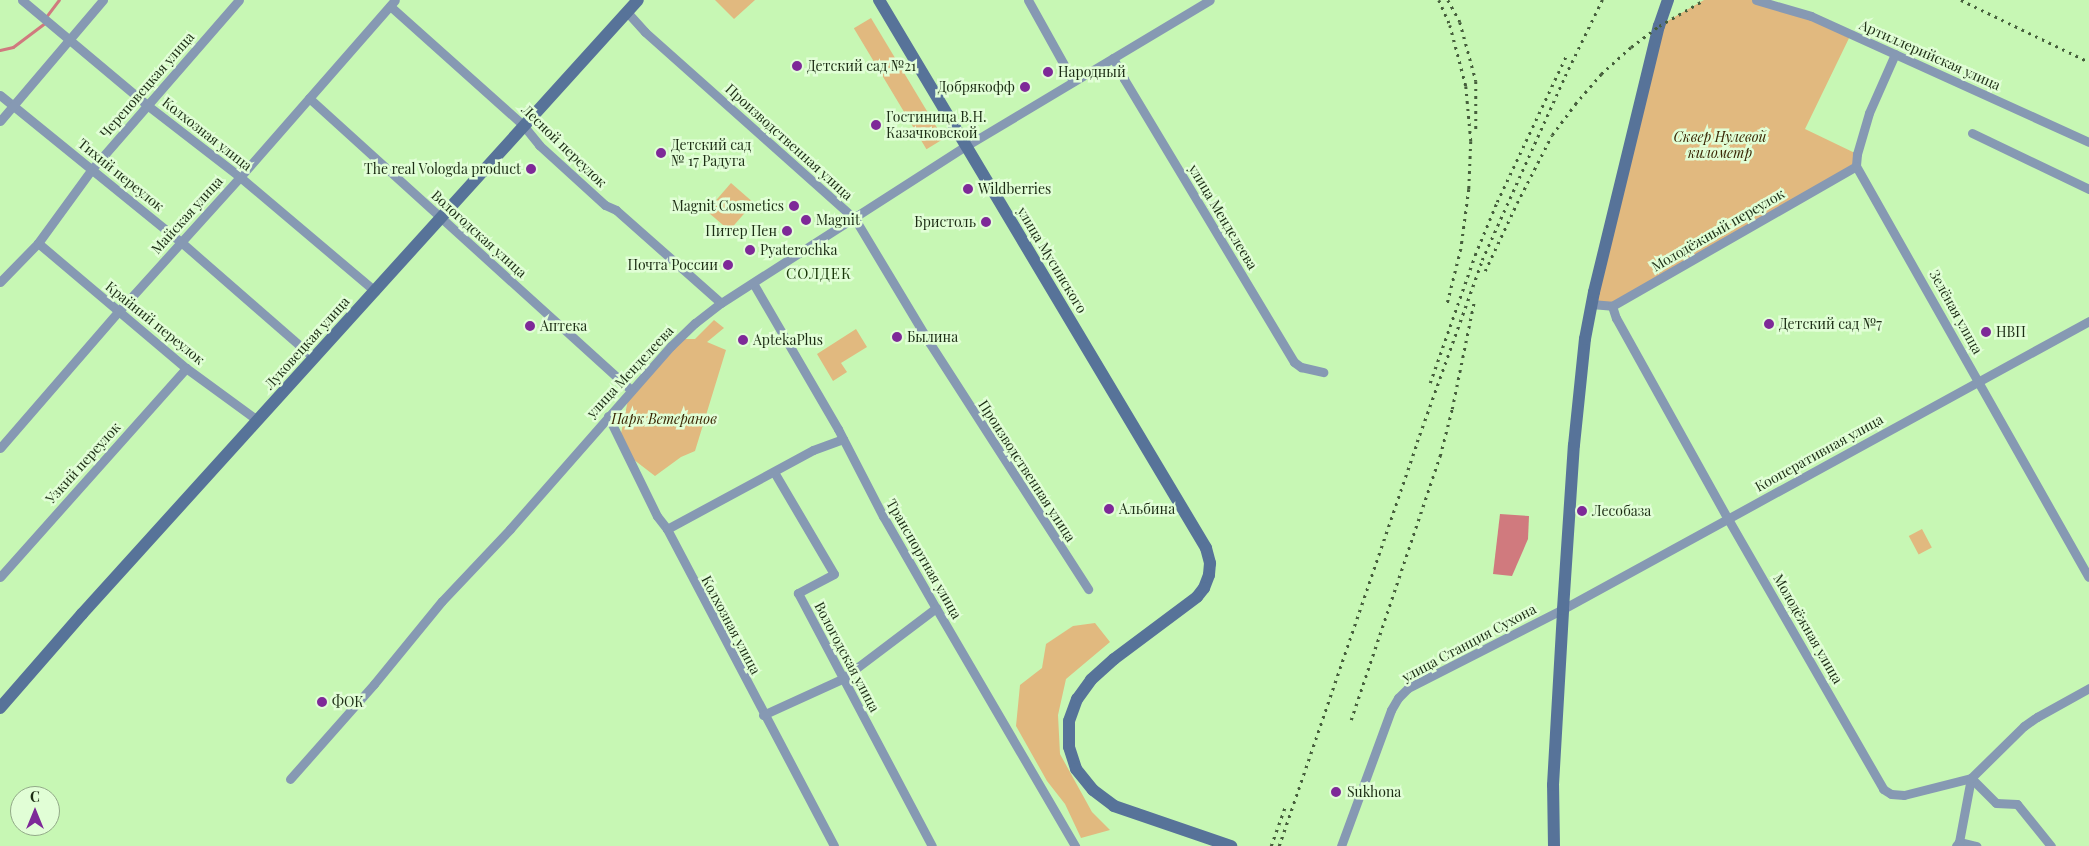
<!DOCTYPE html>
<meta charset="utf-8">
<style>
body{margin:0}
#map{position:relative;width:2089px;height:846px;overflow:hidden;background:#c7f7b4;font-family:"Playfair Display",serif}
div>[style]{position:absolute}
.green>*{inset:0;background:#e1b97f;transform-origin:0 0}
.water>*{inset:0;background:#d07a7e}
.stream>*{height:2.5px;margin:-1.25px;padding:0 1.25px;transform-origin:1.25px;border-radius:1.25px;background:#d07a7e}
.street>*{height:9px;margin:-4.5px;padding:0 4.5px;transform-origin:4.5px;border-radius:4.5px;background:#8699b3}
.secondary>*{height:12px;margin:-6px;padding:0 6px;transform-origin:6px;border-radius:6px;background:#577399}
.rail>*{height:2.5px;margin-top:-1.25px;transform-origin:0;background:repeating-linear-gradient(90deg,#465f3c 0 2.5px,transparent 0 7.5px)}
.dots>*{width:14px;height:14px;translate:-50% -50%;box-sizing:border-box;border:2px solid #e1fed6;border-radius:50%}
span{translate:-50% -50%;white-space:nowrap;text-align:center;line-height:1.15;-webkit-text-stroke:5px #e1fed6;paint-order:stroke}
.street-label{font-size:14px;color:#1c2d14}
.poi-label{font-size:14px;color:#1c2d14}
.left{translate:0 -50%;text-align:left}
.right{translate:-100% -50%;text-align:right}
.park-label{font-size:14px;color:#3a2705;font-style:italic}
.neighbourhood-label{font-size:15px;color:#173506;letter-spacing:1px}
.north{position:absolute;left:10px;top:786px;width:50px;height:50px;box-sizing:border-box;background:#e1fed6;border:1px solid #92aa88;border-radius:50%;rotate:0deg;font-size:14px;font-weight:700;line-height:20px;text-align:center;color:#1c2d14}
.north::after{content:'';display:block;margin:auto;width:18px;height:22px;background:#7e2998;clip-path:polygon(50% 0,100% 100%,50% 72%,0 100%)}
</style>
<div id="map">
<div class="green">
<div style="clip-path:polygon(715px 0,755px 0,734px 19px)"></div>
<div style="clip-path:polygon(1704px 0,1756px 0,1851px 34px,1805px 129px,1857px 154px,1856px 166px,1612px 306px,1591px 304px,1659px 26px)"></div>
<div style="left:871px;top:18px;width:141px;height:20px;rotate:59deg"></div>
<div style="left:731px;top:183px;width:30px;height:37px;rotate:41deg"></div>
<div style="clip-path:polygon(714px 320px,724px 328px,707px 342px,726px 350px,695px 451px,681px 457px,655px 476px,629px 456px,620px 438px,628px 400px,682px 339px,695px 339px)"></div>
<div style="clip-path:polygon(856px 329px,867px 347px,841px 363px,847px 372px,833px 381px,817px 354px)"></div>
<div style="left:1922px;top:529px;width:21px;height:15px;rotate:62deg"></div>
<div style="clip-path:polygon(1095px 623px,1110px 642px,1066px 679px,1058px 715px,1060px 754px,1092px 812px,1110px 830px,1081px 838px,1065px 804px,1047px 781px,1016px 726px,1020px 685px,1042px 668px,1046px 644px,1073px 626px)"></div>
</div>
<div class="water">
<div style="clip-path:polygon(1500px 514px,1529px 516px,1528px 539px,1512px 576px,1493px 574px)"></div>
</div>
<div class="stream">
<div style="left:46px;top:17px;width:21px;rotate:-53deg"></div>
<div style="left:0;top:50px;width:13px;rotate:-13deg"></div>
<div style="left:13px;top:47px;width:39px;rotate:-37deg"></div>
</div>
<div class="street">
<div style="left:22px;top:0;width:163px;rotate:40deg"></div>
<div style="left:147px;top:105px;width:118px;rotate:37.7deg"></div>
<div style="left:240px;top:177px;width:177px;rotate:40.2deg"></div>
<div style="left:1028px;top:0;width:93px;rotate:60.9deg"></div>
<div style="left:1756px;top:0;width:57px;rotate:16.2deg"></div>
<div style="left:1811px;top:16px;width:305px;rotate:24.4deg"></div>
<div style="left:390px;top:6px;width:178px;rotate:41.8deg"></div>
<div style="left:523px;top:125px;width:26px;rotate:51deg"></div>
<div style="left:539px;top:145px;width:89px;rotate:42.3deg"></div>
<div style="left:605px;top:205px;width:12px;rotate:24deg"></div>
<div style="left:616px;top:210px;width:140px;rotate:41.5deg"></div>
<div style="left:627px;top:12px;width:27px;rotate:48deg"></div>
<div style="left:645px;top:32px;width:281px;rotate:41.7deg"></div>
<div style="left:855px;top:219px;width:144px;rotate:59deg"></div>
<div style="left:929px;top:342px;width:294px;rotate:57.2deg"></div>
<div style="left:1895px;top:54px;width:64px;rotate:113.8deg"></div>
<div style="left:1869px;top:113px;width:43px;rotate:106.3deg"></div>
<div style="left:1857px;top:154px;width:12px;rotate:95deg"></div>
<div style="left:1856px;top:166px;width:472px;rotate:60.5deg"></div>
<div style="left:1113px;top:58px;width:24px;rotate:62deg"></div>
<div style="left:1124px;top:79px;width:330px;rotate:59deg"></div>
<div style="left:1294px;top:362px;width:9px;rotate:36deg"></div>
<div style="left:1301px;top:367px;width:23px;rotate:13deg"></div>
<div style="left:0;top:95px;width:233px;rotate:39.1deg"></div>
<div style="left:181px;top:242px;width:176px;rotate:41.1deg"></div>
<div style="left:309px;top:98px;width:435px;rotate:42.2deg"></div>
<div style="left:0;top:121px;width:159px;rotate:-49.6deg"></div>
<div style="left:1972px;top:133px;width:130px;rotate:25.6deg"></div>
<div style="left:38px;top:243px;width:194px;rotate:40.2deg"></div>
<div style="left:186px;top:368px;width:88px;rotate:36.2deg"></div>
<div style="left:0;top:282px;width:54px;rotate:-45.7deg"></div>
<div style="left:38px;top:243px;width:92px;rotate:-53.9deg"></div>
<div style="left:92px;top:169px;width:224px;rotate:-49deg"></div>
<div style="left:753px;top:283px;width:169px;rotate:59.8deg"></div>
<div style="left:838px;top:429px;width:98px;rotate:62.7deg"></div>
<div style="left:883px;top:516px;width:106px;rotate:60.1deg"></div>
<div style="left:936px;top:608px;width:276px;rotate:59.7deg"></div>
<div style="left:1591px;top:304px;width:21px;rotate:5deg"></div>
<div style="left:1612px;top:306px;width:281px;rotate:-29.8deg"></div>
<div style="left:1612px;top:306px;width:13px;rotate:72deg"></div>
<div style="left:1616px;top:318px;width:230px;rotate:60.9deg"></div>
<div style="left:1728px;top:519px;width:311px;rotate:60.1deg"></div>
<div style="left:1883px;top:789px;width:9px;rotate:32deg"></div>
<div style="left:1891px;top:794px;width:13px;rotate:4deg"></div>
<div style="left:1904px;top:795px;width:69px;rotate:-14.2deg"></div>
<div style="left:1971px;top:778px;width:35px;rotate:45deg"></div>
<div style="left:1996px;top:803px;width:21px;rotate:3deg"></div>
<div style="left:2017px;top:804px;width:54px;rotate:51deg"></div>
<div style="left:608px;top:416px;width:111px;rotate:63.9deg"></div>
<div style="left:657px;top:516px;width:16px;rotate:52deg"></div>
<div style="left:667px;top:529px;width:358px;rotate:62.2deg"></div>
<div style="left:0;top:448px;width:180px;rotate:-49.1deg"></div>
<div style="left:118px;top:312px;width:182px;rotate:-47.9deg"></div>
<div style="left:240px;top:177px;width:235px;rotate:-48.8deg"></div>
<div style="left:774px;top:472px;width:118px;rotate:59.5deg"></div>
<div style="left:834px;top:574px;width:41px;rotate:152.2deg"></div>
<div style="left:798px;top:593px;width:286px;rotate:62.1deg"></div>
<div style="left:667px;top:529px;width:166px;rotate:-28.4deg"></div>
<div style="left:813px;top:450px;width:32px;rotate:-20deg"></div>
<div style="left:0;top:577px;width:280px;rotate:-48.3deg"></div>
<div style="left:763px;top:715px;width:87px;rotate:-24.5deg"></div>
<div style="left:842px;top:679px;width:118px;rotate:-37.1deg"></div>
<div style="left:290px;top:779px;width:127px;rotate:-48.5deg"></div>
<div style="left:374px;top:684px;width:107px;rotate:-50.7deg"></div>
<div style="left:442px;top:601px;width:99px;rotate:-46.6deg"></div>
<div style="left:510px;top:529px;width:244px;rotate:-48.7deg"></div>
<div style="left:671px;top:346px;width:33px;rotate:-44deg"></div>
<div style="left:695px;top:323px;width:33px;rotate:-38deg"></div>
<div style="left:721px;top:303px;width:291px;rotate:-32.7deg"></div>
<div style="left:966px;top:146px;width:284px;rotate:-30.9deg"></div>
<div style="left:1959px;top:842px;width:18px;rotate:13deg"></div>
<div style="left:1341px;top:846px;width:145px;rotate:-69.8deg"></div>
<div style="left:1391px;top:710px;width:14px;rotate:-60deg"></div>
<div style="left:1398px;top:698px;width:14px;rotate:-45deg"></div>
<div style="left:1408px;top:688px;width:174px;rotate:-27deg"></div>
<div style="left:1563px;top:609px;width:600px;rotate:-28.7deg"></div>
<div style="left:1956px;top:846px;width:5px;rotate:-53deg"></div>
<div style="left:1959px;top:842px;width:65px;rotate:-79.4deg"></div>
<div style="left:1971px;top:778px;width:74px;rotate:-44.5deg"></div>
<div style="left:2024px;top:726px;width:16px;rotate:-35deg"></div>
<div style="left:2037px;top:717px;width:60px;rotate:-29.1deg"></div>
</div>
<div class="secondary">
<div style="left:879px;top:0;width:638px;rotate:59.17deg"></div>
<div style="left:1206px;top:548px;width:16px;rotate:75deg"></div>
<div style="left:1210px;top:563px;width:12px;rotate:95deg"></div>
<div style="left:1209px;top:575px;width:14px;rotate:111deg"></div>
<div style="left:1204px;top:588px;width:11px;rotate:128deg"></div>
<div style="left:1197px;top:597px;width:104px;rotate:143.2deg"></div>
<div style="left:1114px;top:659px;width:31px;rotate:138deg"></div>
<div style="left:1091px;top:680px;width:24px;rotate:126deg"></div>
<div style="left:1077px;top:699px;width:23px;rotate:110deg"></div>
<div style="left:1069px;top:721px;width:26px;rotate:90deg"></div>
<div style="left:1069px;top:747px;width:23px;rotate:72deg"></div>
<div style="left:1076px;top:769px;width:27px;rotate:51deg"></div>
<div style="left:1093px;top:790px;width:26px;rotate:37deg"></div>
<div style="left:1114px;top:806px;width:124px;rotate:18.9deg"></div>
<div style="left:0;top:708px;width:125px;rotate:-48.9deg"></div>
<div style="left:82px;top:614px;width:828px;rotate:-47.84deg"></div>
<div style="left:1554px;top:846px;width:61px;rotate:-90.9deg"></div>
<div style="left:1553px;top:785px;width:176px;rotate:-86.7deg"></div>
<div style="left:1563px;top:609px;width:164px;rotate:-86.2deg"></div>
<div style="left:1574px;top:445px;width:107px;rotate:-84.1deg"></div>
<div style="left:1585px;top:339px;width:48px;rotate:-79.2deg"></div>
<div style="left:1594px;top:292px;width:274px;rotate:-76.3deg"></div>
<div style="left:1659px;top:26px;width:28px;rotate:-71deg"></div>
</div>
<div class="rail">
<div style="left:1439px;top:0;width:27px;rotate:66deg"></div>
<div style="left:1450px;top:25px;width:63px;rotate:75.3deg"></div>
<div style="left:1466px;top:86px;width:55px;rotate:84.8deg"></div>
<div style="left:1471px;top:141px;width:48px;rotate:92.4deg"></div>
<div style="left:1469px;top:189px;width:61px;rotate:97.6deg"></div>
<div style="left:1461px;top:249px;width:58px;rotate:104deg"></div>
<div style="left:1448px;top:0;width:25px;rotate:61deg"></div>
<div style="left:1460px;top:22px;width:61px;rotate:74.8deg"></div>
<div style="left:1476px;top:81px;width:51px;rotate:90deg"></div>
<div style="left:1961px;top:0;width:142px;rotate:25.8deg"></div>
<div style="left:1485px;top:271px;width:75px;rotate:-64.8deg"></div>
<div style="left:1517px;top:203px;width:76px;rotate:-62.8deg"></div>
<div style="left:1552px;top:135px;width:39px;rotate:-53deg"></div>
<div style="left:1575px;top:104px;width:40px;rotate:-49deg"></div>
<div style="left:1601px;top:74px;width:40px;rotate:-42deg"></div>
<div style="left:1631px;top:47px;width:35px;rotate:-37deg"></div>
<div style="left:1659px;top:26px;width:52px;rotate:-30deg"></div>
<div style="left:1430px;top:383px;width:136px;rotate:-70.6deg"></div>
<div style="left:1475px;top:255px;width:57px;rotate:-67.5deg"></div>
<div style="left:1497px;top:202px;width:161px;rotate:-64.7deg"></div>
<div style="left:1351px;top:720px;width:279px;rotate:-71.4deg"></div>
<div style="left:1440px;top:456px;width:49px;rotate:-75.7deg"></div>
<div style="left:1452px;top:409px;width:109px;rotate:-78.4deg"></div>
<div style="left:1271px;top:846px;width:41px;rotate:-70.3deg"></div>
<div style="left:1279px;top:846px;width:427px;rotate:-71.1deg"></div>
<div style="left:1417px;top:442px;width:193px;rotate:-70.3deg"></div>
<div style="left:1482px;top:260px;width:202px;rotate:-65.7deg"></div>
<div style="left:1565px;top:76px;width:85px;rotate:-64deg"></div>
</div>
<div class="dots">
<div style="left:797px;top:66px;background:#7e2998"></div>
<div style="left:1048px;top:72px;background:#7e2998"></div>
<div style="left:1025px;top:87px;background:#7e2998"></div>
<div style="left:876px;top:125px;background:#7e2998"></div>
<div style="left:661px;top:153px;background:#7e2998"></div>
<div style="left:531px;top:169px;background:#7e2998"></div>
<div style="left:968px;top:189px;background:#7e2998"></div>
<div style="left:794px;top:206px;background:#7e2998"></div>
<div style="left:806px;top:220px;background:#7e2998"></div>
<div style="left:986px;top:222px;background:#7e2998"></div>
<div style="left:787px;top:231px;background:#7e2998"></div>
<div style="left:750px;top:250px;background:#7e2998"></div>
<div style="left:728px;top:265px;background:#7e2998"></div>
<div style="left:1769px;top:324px;background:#7e2998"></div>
<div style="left:530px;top:326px;background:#7e2998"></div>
<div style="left:1986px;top:332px;background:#7e2998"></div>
<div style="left:897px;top:337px;background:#7e2998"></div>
<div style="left:743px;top:340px;background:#7e2998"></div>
<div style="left:1109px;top:509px;background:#7e2998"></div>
<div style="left:1582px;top:511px;background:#7e2998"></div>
<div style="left:322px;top:702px;background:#7e2998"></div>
<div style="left:1336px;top:792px;background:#7e2998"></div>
</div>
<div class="street-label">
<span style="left:1930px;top:55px;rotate:24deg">Артиллерийская улица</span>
<span style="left:147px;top:85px;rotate:-49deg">Череповецкая улица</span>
<span style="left:207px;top:134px;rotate:38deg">Колхозная улица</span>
<span style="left:789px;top:142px;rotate:42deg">Производственная улица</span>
<span style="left:564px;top:146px;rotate:44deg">Лесной переулок</span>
<span style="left:121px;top:175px;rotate:39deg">Тихий переулок</span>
<span style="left:187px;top:215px;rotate:-48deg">Майская улица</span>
<span style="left:1223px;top:217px;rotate:59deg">улица Менделеева</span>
<span style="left:1718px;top:230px;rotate:-30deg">Молодёжный переулок</span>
<span style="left:479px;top:234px;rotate:42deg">Вологодская улица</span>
<span style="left:1052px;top:260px;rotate:59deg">улица Мусинского</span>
<span style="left:1956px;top:312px;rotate:61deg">Зелёная улица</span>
<span style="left:155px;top:323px;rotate:39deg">Крайний переулок</span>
<span style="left:307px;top:343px;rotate:-48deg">Луковецкая улица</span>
<span style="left:630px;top:372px;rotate:-47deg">улица Менделеева</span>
<span style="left:1819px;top:453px;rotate:-29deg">Кооперативная улица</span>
<span style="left:83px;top:463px;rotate:-48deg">Узкий переулок</span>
<span style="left:1027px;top:471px;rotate:57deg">Производственная улица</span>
<span style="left:924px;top:559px;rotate:60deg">Транспортная улица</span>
<span style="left:731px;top:625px;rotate:62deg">Колхозная улица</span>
<span style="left:1808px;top:629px;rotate:60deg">Молодёжная улица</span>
<span style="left:1469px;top:643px;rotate:-28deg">улица Станция Сухона</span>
<span style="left:847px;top:657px;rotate:62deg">Вологодская улица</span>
</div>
<div class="poi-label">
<span class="left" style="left:807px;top:66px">Детский сад №21</span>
<span class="left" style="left:1058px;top:72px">Народный</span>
<span class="right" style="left:1015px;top:87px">Добрякофф</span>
<span class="left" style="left:886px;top:125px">Гостиница В.Н.<br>Казачковской</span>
<span class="left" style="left:671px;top:153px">Детский сад<br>№ 17 Радуга</span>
<span class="right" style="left:521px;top:169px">The real Vologda product</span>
<span class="left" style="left:978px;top:189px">Wildberries</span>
<span class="right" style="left:784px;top:206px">Magnit Cosmetics</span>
<span class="left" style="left:816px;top:220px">Magnit</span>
<span class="right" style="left:976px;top:222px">Бристоль</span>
<span class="right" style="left:777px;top:231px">Питер Пен</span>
<span class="left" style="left:760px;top:250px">Pyaterochka</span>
<span class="right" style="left:718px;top:265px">Почта России</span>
<span class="left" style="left:1779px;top:324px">Детский сад №7</span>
<span class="left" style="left:540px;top:326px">Аптека</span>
<span class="left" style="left:1996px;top:332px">НВП</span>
<span class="left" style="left:907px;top:337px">Былина</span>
<span class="left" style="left:753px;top:340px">AptekaPlus</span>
<span class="left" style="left:1119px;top:509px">Альбина</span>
<span class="left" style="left:1592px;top:511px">Лесобаза</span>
<span class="left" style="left:332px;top:702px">ФОК</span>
<span class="left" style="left:1347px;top:792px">Sukhona</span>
</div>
<div class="park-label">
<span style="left:1720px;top:145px">Сквер Нулевой<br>километр</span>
<span style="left:664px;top:419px">Парк Ветеранов</span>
</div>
<div class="neighbourhood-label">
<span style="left:819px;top:274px">СОЛДЕК</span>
</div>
<div class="north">С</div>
</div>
